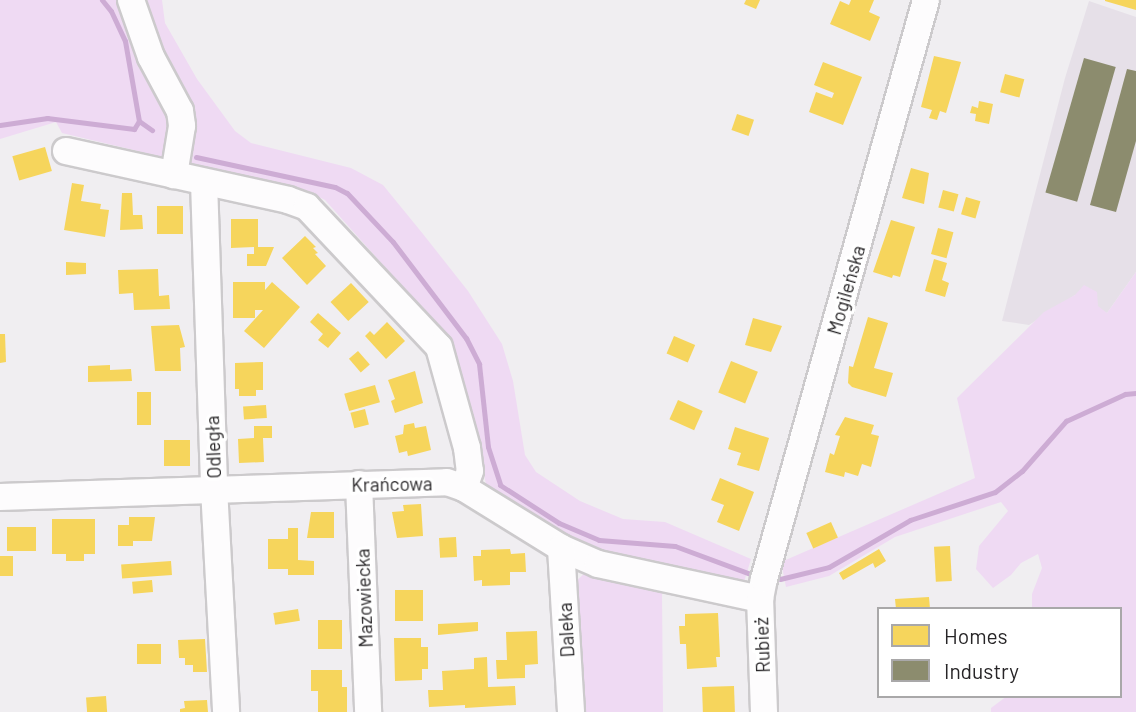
<!DOCTYPE html>
<meta charset="utf-8">
<style>
body{margin:0}
#map{position:relative;width:1136px;height:712px;overflow:hidden;background:#f0eef1;font-family:Barlow,sans-serif}
div>[style]{position:absolute}
.built>*{inset:0;background:#e6e0e8}
.green>*{inset:0;background:#efdaf3}
.homes>*{inset:0;background:#f6d55c;transform-origin:0 0}
.industry>*{inset:0;background:#8c8c6e;transform-origin:0 0}
.stream>*{height:5px;margin:-2.5px;padding:0 2.5px;transform-origin:2.5px;border-radius:2.5px;background:#cdacd4}
.roads{filter:drop-shadow(2px 0 #cccacc) drop-shadow(-2px 0 #cccacc) drop-shadow(0 2px #cccacc) drop-shadow(0 -2px #cccacc)}
.minor>*{height:26px;margin:-13px;padding:0 13px;transform-origin:13px;border-radius:13px;background:#fdfcfd}
span{translate:-50% -50%;white-space:nowrap;text-align:center;line-height:1.15;-webkit-text-stroke:7px #fff;paint-order:stroke}
.street-label{font-size:19px;color:#272527}
.legend{position:absolute;left:877px;top:607px;width:245px;height:91px;box-sizing:border-box;background:#fff;border:2px solid #a9a8a9;margin:0;padding:9px 12px;list-style:none;font-size:21px;color:#272527}
.legend li{display:flex;align-items:center;gap:14px;height:35px}
.legend b{width:35px;border:2px solid #a9a8a9}
</style>
<div id="map">
<div class="built">
<div style="clip-path:polygon(1089px 1px,1136px 17px,1136px 272px,1107px 313px,1075px 295px,1029px 325px,1002px 321px,1065px 78px)"></div>
</div>
<div class="green">
<div style="clip-path:polygon(0 0,162px 0,165px 23px,197px 79px,235px 131px,251px 143px,351px 168px,383px 185px,423px 234px,468px 291px,502px 344px,513px 381px,525px 455px,536px 472px,580px 501px,623px 519px,665px 522px,751px 559px,744px 582px,581px 547px,488px 492px,455px 355px,442px 331px,325px 200px,309px 192px,62px 133px,56px 122px,0 139px)"></div>
<div style="clip-path:polygon(1136px 272px,1136px 712px,991px 712px,991px 708px,1007px 696px,1120px 696px,1120px 609px,1032px 609px,1032px 594px,1042px 568px,1038px 554px,1021px 563px,1011px 575px,993px 588px,976px 569px,979px 546px,1008px 511px,1001px 502px,895px 537px,829px 576px,786px 587px,781px 562px,975px 478px,957px 398px,1044px 312px,1075px 295px,1084px 285px,1097px 292px,1098px 306px,1107px 313px)"></div>
<div style="clip-path:polygon(588px 570px,662px 590px,663px 712px,580px 712px,572px 585px)"></div>
</div>
<div class="homes">
<div style="clip-path:polygon(746px 0,760px 0,756px 9px,744px 4px)"></div>
<div style="clip-path:polygon(851px 0,874px 0,869px 12px,880px 17px,870px 41px,830px 24px,840px 1px,849px 5px)"></div>
<div style="clip-path:polygon(1105px 0,1136px 0,1136px 10px,1105px 1px)"></div>
<div style="clip-path:polygon(934px 56px,961px 62px,946px 113px,940px 111px,937px 120px,929px 118px,932px 110px,921px 107px)"></div>
<div style="clip-path:polygon(823px 62px,862px 77px,843px 125px,809px 112px,816px 92px,832px 98px,834px 93px,814px 85px)"></div>
<div style="left:1005px;top:74px;width:20px;height:19px;rotate:15deg"></div>
<div style="clip-path:polygon(979px 101px,993px 104px,989px 124px,975px 121px,976px 114px,970px 113px,972px 106px,978px 108px)"></div>
<div style="left:737px;top:114px;width:18px;height:17px;rotate:19deg"></div>
<div style="left:45px;top:147px;width:25px;height:34px;rotate:74deg"></div>
<div style="clip-path:polygon(911px 168px,929px 173px,924px 204px,902px 198px)"></div>
<div style="clip-path:polygon(72px 183px,84px 185px,81px 201px,101px 204px,100px 209px,109px 210px,105px 237px,64px 230px)"></div>
<div style="left:943px;top:190px;width:16px;height:18px;rotate:15deg"></div>
<div style="clip-path:polygon(122px 193px,132px 193px,133px 215px,142px 215px,143px 229px,120px 230px)"></div>
<div style="left:966px;top:197px;width:15px;height:18px;rotate:16deg"></div>
<div style="left:157px;top:206px;width:26px;height:28px"></div>
<div style="clip-path:polygon(231px 219px,258px 219px,258px 247px,274px 247px,266px 266px,247px 266px,247px 254px,254px 254px,254px 247px,231px 248px)"></div>
<div style="clip-path:polygon(891px 220px,915px 227px,900px 277px,893px 275px,892px 278px,873px 272px)"></div>
<div style="left:938px;top:228px;width:16px;height:27px;rotate:15deg"></div>
<div style="clip-path:polygon(305px 236px,316px 247px,313px 248px,318px 253px,315px 254px,326px 266px,307px 285px,282px 258px)"></div>
<div style="clip-path:polygon(934px 259px,947px 263px,942px 280px,949px 283px,945px 297px,925px 291px)"></div>
<div style="clip-path:polygon(66px 262px,86px 263px,86px 274px,66px 275px)"></div>
<div style="clip-path:polygon(158px 269px,159px 296px,169px 295px,170px 309px,134px 310px,133px 293px,119px 294px,118px 270px)"></div>
<div style="clip-path:polygon(233px 282px,265px 282px,265px 290px,272px 282px,300px 307px,264px 348px,244px 331px,263px 310px,255px 310px,255px 318px,233px 318px)"></div>
<div style="left:351px;top:283px;width:26px;height:28px;rotate:47deg"></div>
<div style="clip-path:polygon(318px 313px,341px 333px,328px 348px,318px 340px,323px 334px,310px 322px)"></div>
<div style="clip-path:polygon(868px 317px,888px 323px,874px 368px,893px 373px,886px 397px,852px 387px,848px 383px,849px 366px,853px 367px)"></div>
<div style="clip-path:polygon(753px 318px,782px 326px,771px 352px,745px 345px)"></div>
<div style="clip-path:polygon(387px 322px,405px 341px,386px 359px,365px 336px,370px 331px,374px 335px)"></div>
<div style="clip-path:polygon(179px 325px,185px 347px,180px 348px,181px 371px,155px 371px,151px 326px)"></div>
<div style="clip-path:polygon(0 334px,5px 334px,6px 362px,0 363px)"></div>
<div style="left:674px;top:336px;width:23px;height:19px;rotate:23deg"></div>
<div style="left:358px;top:351px;width:18px;height:12px;rotate:49deg"></div>
<div style="left:731px;top:361px;width:29px;height:34px;rotate:22deg"></div>
<div style="clip-path:polygon(263px 362px,263px 390px,256px 390px,256px 396px,239px 396px,239px 389px,235px 389px,235px 363px)"></div>
<div style="clip-path:polygon(110px 365px,110px 370px,131px 369px,132px 381px,88px 382px,88px 366px)"></div>
<div style="clip-path:polygon(415px 371px,423px 403px,395px 413px,391px 401px,395px 399px,388px 380px)"></div>
<div style="left:375px;top:385px;width:18px;height:32px;rotate:74deg"></div>
<div style="left:137px;top:392px;width:14px;height:33px"></div>
<div style="left:678px;top:400px;width:27px;height:21px;rotate:24deg"></div>
<div style="left:266px;top:405px;width:13px;height:23px;rotate:86deg"></div>
<div style="left:365px;top:409px;width:16px;height:15px;rotate:76deg"></div>
<div style="clip-path:polygon(845px 417px,874px 425px,871px 434px,879px 436px,871px 467px,862px 464px,858px 476px,845px 472px,844px 477px,825px 472px,830px 453px,834px 455px,840px 436px,835px 435px)"></div>
<div style="clip-path:polygon(414px 423px,415px 428px,426px 426px,431px 450px,408px 456px,407px 451px,399px 453px,395px 436px,403px 434px,404px 425px)"></div>
<div style="clip-path:polygon(254px 426px,272px 426px,272px 438px,263px 438px,264px 462px,239px 463px,238px 439px,254px 438px)"></div>
<div style="clip-path:polygon(735px 427px,769px 438px,759px 471px,737px 465px,741px 453px,728px 449px)"></div>
<div style="left:164px;top:440px;width:26px;height:26px"></div>
<div style="clip-path:polygon(720px 478px,754px 492px,739px 531px,717px 522px,724px 505px,711px 500px)"></div>
<div style="clip-path:polygon(421px 504px,423px 536px,397px 538px,392px 512px,404px 511px,403px 505px)"></div>
<div style="clip-path:polygon(311px 512px,334px 512px,334px 538px,307px 538px)"></div>
<div style="clip-path:polygon(129px 517px,155px 517px,152px 541px,133px 541px,133px 546px,118px 546px,118px 525px,129px 525px)"></div>
<div style="clip-path:polygon(52px 519px,95px 519px,95px 554px,84px 554px,84px 561px,66px 561px,66px 554px,52px 554px)"></div>
<div style="left:831px;top:522px;width:17px;height:27px;rotate:66deg"></div>
<div style="left:7px;top:527px;width:29px;height:24px"></div>
<div style="clip-path:polygon(288px 528px,298px 528px,298px 560px,314px 561px,314px 575px,288px 575px,288px 569px,268px 569px,268px 539px,288px 539px)"></div>
<div style="left:456px;top:537px;width:20px;height:17px;rotate:87deg"></div>
<div style="left:950px;top:546px;width:35px;height:16px;rotate:87deg"></div>
<div style="clip-path:polygon(510px 549px,511px 554px,525px 553px,526px 572px,510px 572px,510px 585px,482px 586px,482px 580px,474px 581px,473px 556px,481px 556px,481px 550px)"></div>
<div style="clip-path:polygon(879px 549px,886px 561px,875px 568px,873px 563px,843px 580px,839px 573px)"></div>
<div style="left:0;top:556px;width:13px;height:20px"></div>
<div style="left:171px;top:561px;width:14px;height:50px;rotate:86deg"></div>
<div style="left:152px;top:580px;width:12px;height:20px;rotate:85deg"></div>
<div style="left:395px;top:590px;width:28px;height:31px"></div>
<div style="clip-path:polygon(929px 597px,930px 609px,896px 609px,895px 599px)"></div>
<div style="left:298px;top:609px;width:12px;height:25px;rotate:81deg"></div>
<div style="clip-path:polygon(718px 613px,720px 657px,716px 657px,717px 667px,687px 669px,686px 644px,680px 644px,679px 626px,685px 626px,685px 614px)"></div>
<div style="left:318px;top:620px;width:24px;height:29px"></div>
<div style="clip-path:polygon(478px 622px,478px 631px,438px 635px,438px 624px)"></div>
<div style="clip-path:polygon(537px 631px,538px 664px,525px 665px,525px 678px,497px 679px,496px 660px,507px 660px,506px 632px)"></div>
<div style="clip-path:polygon(394px 638px,421px 638px,421px 647px,428px 647px,428px 669px,422px 669px,422px 680px,395px 681px)"></div>
<div style="clip-path:polygon(205px 639px,207px 672px,193px 672px,193px 665px,185px 665px,185px 658px,179px 658px,178px 640px)"></div>
<div style="left:137px;top:644px;width:24px;height:20px"></div>
<div style="clip-path:polygon(487px 657px,488px 687px,515px 686px,516px 705px,465px 708px,465px 705px,429px 707px,428px 690px,443px 690px,442px 671px,474px 669px,474px 658px)"></div>
<div style="clip-path:polygon(311px 670px,342px 670px,342px 687px,347px 687px,347px 712px,318px 712px,318px 691px,311px 691px)"></div>
<div style="left:734px;top:686px;width:26px;height:32px;rotate:88deg"></div>
<div style="left:106px;top:696px;width:16px;height:20px;rotate:86deg"></div>
<div style="clip-path:polygon(207px 700px,208px 712px,180px 712px,180px 709px,185px 708px,184px 701px)"></div>
</div>
<div class="industry">
<div style="left:1084px;top:58px;width:33px;height:140px;rotate:16deg"></div>
<div style="clip-path:polygon(1127px 69px,1136px 71px,1136px 141px,1116px 212px,1090px 205px)"></div>
</div>
<div class="stream">
<div style="left:102px;top:0;width:14px;rotate:51deg"></div>
<div style="left:111px;top:11px;width:33px;rotate:65deg"></div>
<div style="left:125px;top:41px;width:81px;rotate:80.1deg"></div>
<div style="left:139px;top:121px;width:16px;rotate:35deg"></div>
<div style="left:0;top:125px;width:48px;rotate:-8.5deg"></div>
<div style="left:47px;top:118px;width:88px;rotate:7.2deg"></div>
<div style="left:134px;top:129px;width:9px;rotate:-58deg"></div>
<div style="left:196px;top:157px;width:142px;rotate:12.2deg"></div>
<div style="left:335px;top:187px;width:13px;rotate:27deg"></div>
<div style="left:347px;top:193px;width:67px;rotate:46.8deg"></div>
<div style="left:393px;top:242px;width:121px;rotate:52.8deg"></div>
<div style="left:466px;top:338px;width:29px;rotate:63deg"></div>
<div style="left:479px;top:364px;width:83px;rotate:83.8deg"></div>
<div style="left:488px;top:447px;width:40px;rotate:72deg"></div>
<div style="left:500px;top:485px;width:70px;rotate:32.8deg"></div>
<div style="left:559px;top:523px;width:43px;rotate:23deg"></div>
<div style="left:599px;top:540px;width:76px;rotate:4.5deg"></div>
<div style="left:675px;top:546px;width:83px;rotate:20.4deg"></div>
<div style="left:780px;top:579px;width:50px;rotate:-13.8deg"></div>
<div style="left:829px;top:567px;width:94px;rotate:-30.1deg"></div>
<div style="left:910px;top:520px;width:89px;rotate:-18.2deg"></div>
<div style="left:995px;top:492px;width:34px;rotate:-38deg"></div>
<div style="left:1022px;top:471px;width:67px;rotate:-48.7deg"></div>
<div style="left:1066px;top:421px;width:65px;rotate:-24.6deg"></div>
<div style="left:1125px;top:394px;width:11px;rotate:-5deg"></div>
</div>
<div class="roads">
<div class="minor">
<div style="left:131px;top:0;width:60px;rotate:70.7deg"></div>
<div style="left:151px;top:57px;width:61px;rotate:61.8deg"></div>
<div style="left:180px;top:111px;width:15px;rotate:82deg"></div>
<div style="left:182px;top:126px;width:50px;rotate:99.3deg"></div>
<div style="left:66px;top:151px;width:227px;rotate:12.4deg"></div>
<div style="left:288px;top:200px;width:20px;rotate:20deg"></div>
<div style="left:307px;top:207px;width:192px;rotate:46.7deg"></div>
<div style="left:439px;top:347px;width:105px;rotate:74.5deg"></div>
<div style="left:467px;top:448px;width:23px;rotate:83deg"></div>
<div style="left:470px;top:471px;width:18px;rotate:109deg"></div>
<div style="left:204px;top:182px;width:306px;rotate:88.1deg"></div>
<div style="left:214px;top:488px;width:224px;rotate:86.9deg"></div>
<div style="left:359px;top:484px;width:228px;rotate:87.7deg"></div>
<div style="left:0;top:497px;width:447px;rotate:-1.9deg"></div>
<div style="left:447px;top:482px;width:18px;rotate:19deg"></div>
<div style="left:464px;top:488px;width:114px;rotate:31.7deg"></div>
<div style="left:561px;top:548px;width:40px;rotate:23.4deg"></div>
<div style="left:598px;top:564px;width:166px;rotate:12.2deg"></div>
<div style="left:561px;top:548px;width:164px;rotate:86.5deg"></div>
<div style="left:764px;top:712px;width:113px;rotate:-92deg"></div>
<div style="left:760px;top:599px;width:20px;rotate:-79deg"></div>
<div style="left:764px;top:579px;width:601px;rotate:-74.37deg"></div>
</div>
</div>
<div class="street-label">
<span style="left:846px;top:290px;rotate:-74deg">Mogileńska</span>
<span style="left:213px;top:447px;rotate:-92deg">Odległa</span>
<span style="left:392px;top:484px;rotate:-1deg">Krańcowa</span>
<span style="left:364px;top:598px;rotate:-92deg">Mazowiecka</span>
<span style="left:566px;top:630px;rotate:-93deg">Daleka</span>
<span style="left:762px;top:645px;rotate:-92deg">Rubież</span>
</div>
<ul class="legend">
<li><b style="height:19px;background:#f6d55c"></b>Homes</li>
<li><b style="height:19px;background:#8c8c6e"></b>Industry</li>
</ul>
</div>
